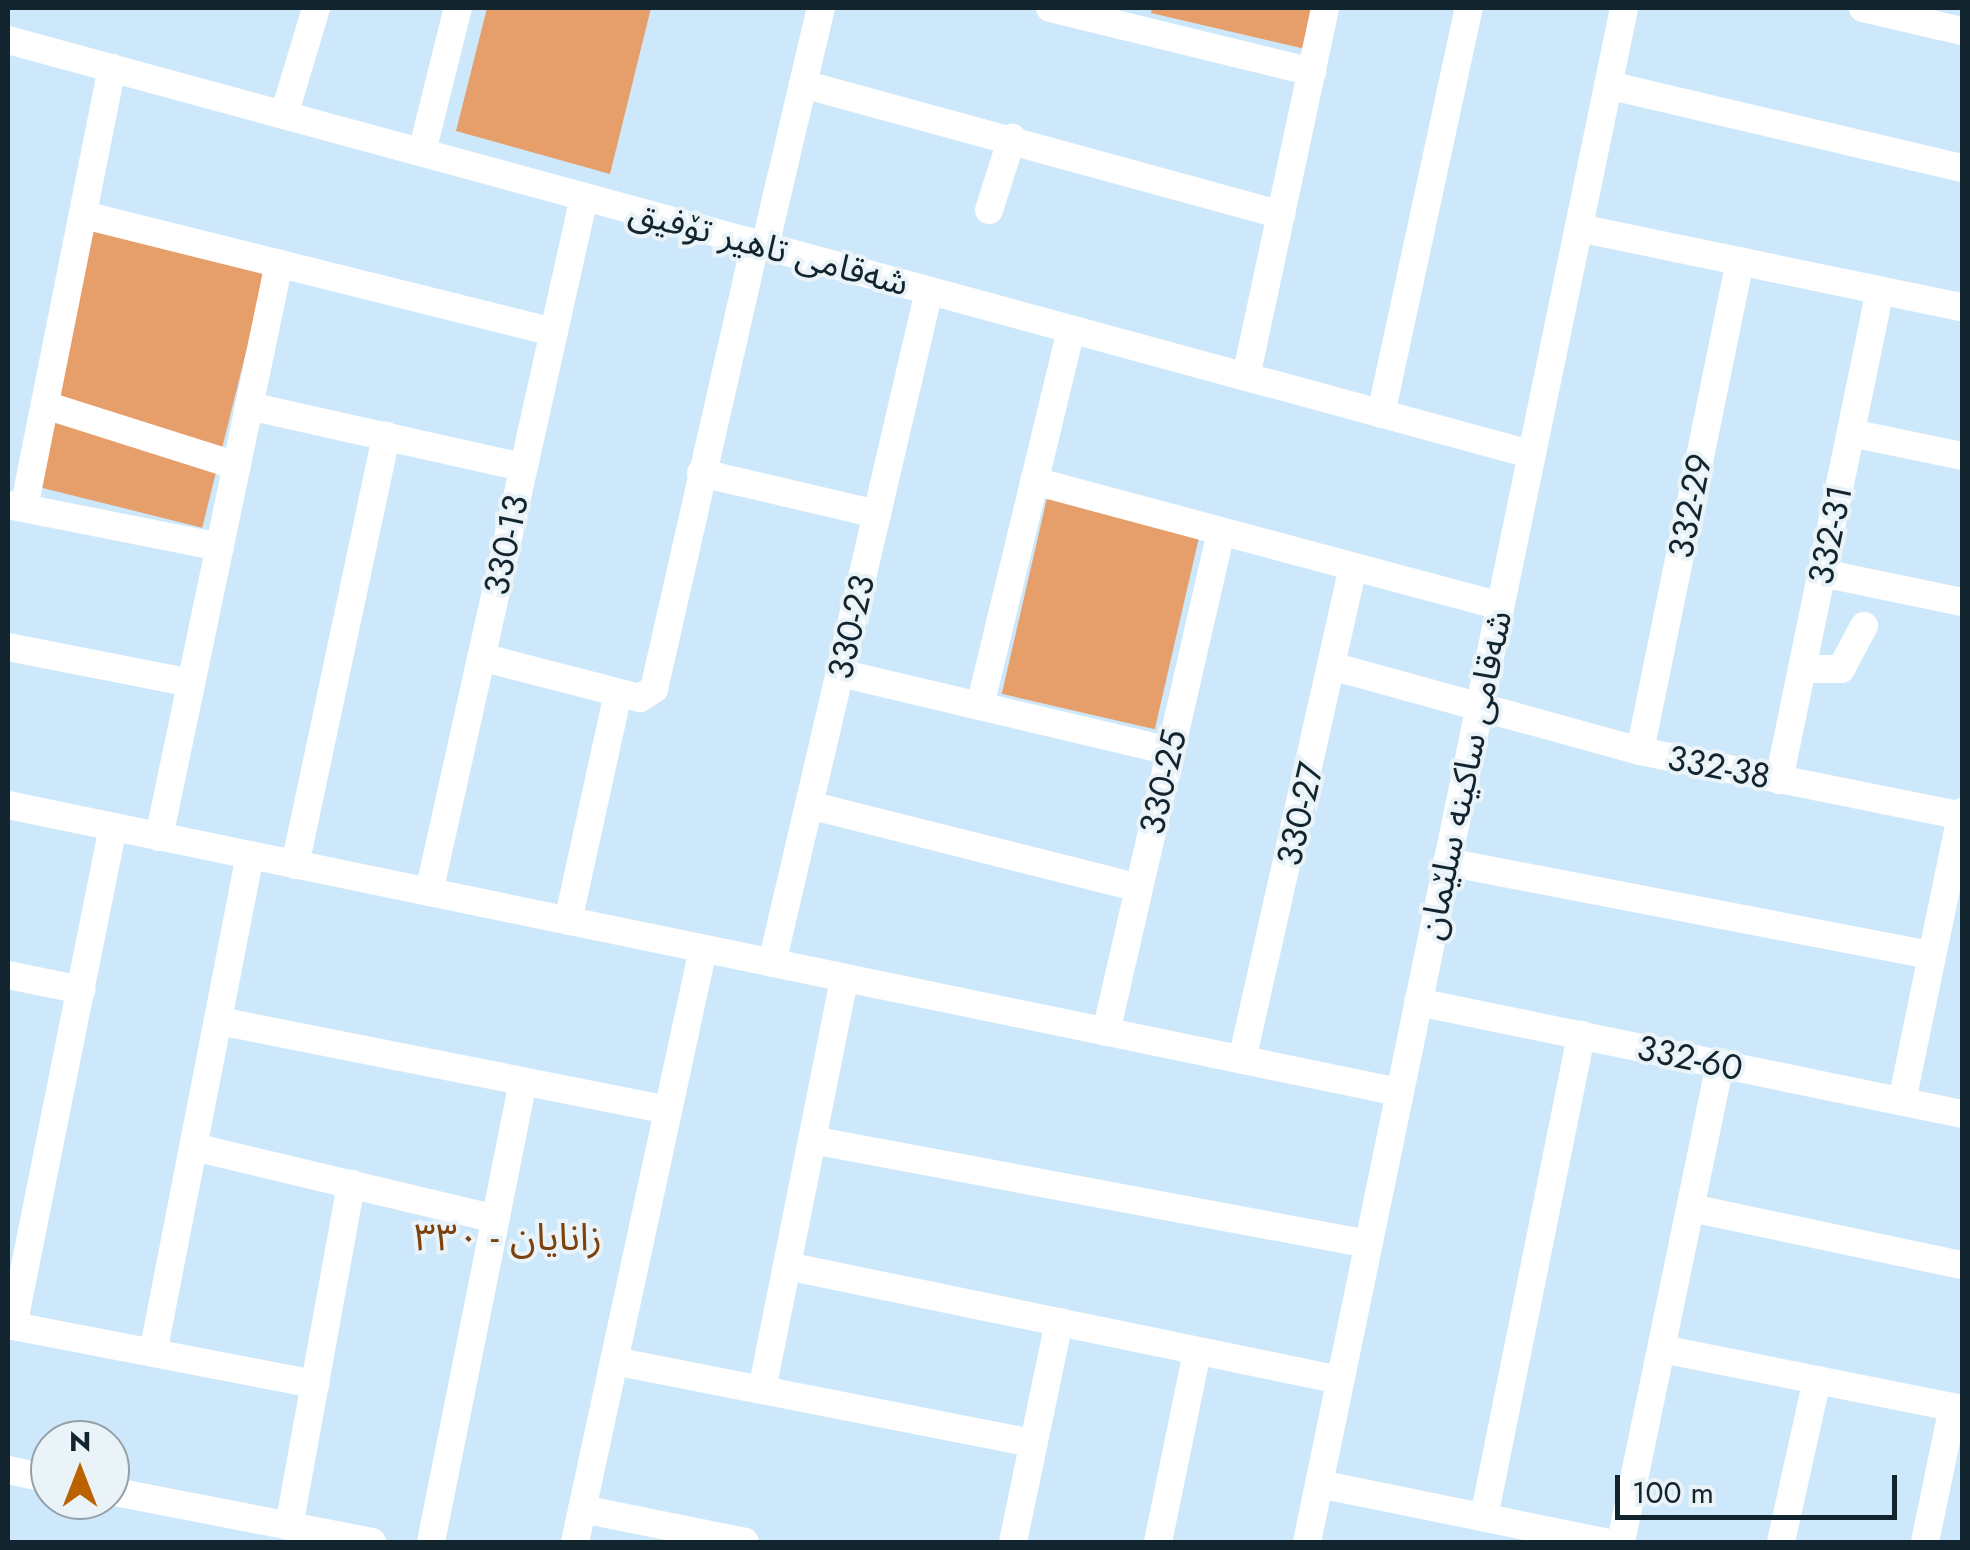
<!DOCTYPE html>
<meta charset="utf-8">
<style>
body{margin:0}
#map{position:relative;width:1970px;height:1550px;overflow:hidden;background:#cde8fa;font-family:Jost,"Noto Sans Arabic",sans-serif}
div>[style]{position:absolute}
.green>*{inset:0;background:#e69f6b;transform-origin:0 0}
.minor>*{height:28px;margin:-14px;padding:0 14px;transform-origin:14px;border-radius:14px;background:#fff}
span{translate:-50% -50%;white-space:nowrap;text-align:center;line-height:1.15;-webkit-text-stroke:8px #eaf3f8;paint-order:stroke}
.street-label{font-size:35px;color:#12242e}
.neighbourhood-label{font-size:38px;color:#7b420e}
.frame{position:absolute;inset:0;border:10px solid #12242e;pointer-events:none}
.north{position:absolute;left:30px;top:1420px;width:100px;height:100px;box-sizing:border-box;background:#eaf3f8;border:2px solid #94a0a7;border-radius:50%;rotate:0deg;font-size:28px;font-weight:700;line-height:40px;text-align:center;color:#12242e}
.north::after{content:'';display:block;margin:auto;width:35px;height:45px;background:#bb6100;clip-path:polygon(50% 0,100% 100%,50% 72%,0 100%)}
.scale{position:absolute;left:1615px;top:1475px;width:282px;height:45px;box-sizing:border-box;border:5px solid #12242e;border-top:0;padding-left:12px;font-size:30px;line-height:35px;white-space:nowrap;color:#12242e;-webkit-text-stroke:8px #eaf3f8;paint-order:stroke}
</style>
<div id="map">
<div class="green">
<div style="clip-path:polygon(487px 8px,651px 8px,610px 174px,456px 131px)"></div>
<div style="clip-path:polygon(1152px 8px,1312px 8px,1305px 49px,1151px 13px)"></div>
<div style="left:88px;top:221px;width:185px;height:270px;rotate:14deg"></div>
<div style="left:1047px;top:498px;width:157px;height:201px;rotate:13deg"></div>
</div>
<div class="minor">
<div style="left:1050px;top:8px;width:270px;rotate:13.7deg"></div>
<div style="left:1863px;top:8px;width:102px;rotate:13.1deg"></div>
<div style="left:8px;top:40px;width:1577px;rotate:15.22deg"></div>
<div style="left:803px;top:84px;width:496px;rotate:15.3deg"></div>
<div style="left:1608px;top:85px;width:364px;rotate:13.2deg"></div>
<div style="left:284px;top:115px;width:112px;rotate:-73.3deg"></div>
<div style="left:422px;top:152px;width:148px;rotate:-76deg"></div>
<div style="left:989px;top:210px;width:76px;rotate:-72.3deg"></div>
<div style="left:84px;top:215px;width:484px;rotate:14deg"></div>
<div style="left:1579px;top:228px;width:391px;rotate:11.7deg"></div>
<div style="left:765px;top:246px;width:244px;rotate:-76.8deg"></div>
<div style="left:1246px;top:377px;width:377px;rotate:-77.9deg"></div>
<div style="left:45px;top:405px;width:201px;rotate:17.6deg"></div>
<div style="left:249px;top:406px;width:281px;rotate:12.6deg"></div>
<div style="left:1381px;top:414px;width:415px;rotate:-77.8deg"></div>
<div style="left:1851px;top:433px;width:113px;rotate:11.7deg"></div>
<div style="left:701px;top:473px;width:181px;rotate:13.1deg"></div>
<div style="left:1034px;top:481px;width:482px;rotate:15deg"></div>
<div style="left:8px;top:505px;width:216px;rotate:11.2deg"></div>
<div style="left:24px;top:508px;width:449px;rotate:-78.7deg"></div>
<div style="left:1822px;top:573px;width:143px;rotate:11.7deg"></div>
<div style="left:8px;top:647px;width:187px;rotate:11.1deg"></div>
<div style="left:481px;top:657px;width:164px;rotate:14.5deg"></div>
<div style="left:640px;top:698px;width:17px;rotate:-33deg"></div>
<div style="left:654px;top:689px;width:457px;rotate:-77.2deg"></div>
<div style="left:1335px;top:667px;width:316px;rotate:15.4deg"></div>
<div style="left:1640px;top:751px;width:328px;rotate:11.4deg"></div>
<div style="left:1802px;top:669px;width:39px"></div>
<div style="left:1841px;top:669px;width:49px;rotate:-61.9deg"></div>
<div style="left:840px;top:673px;width:339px;rotate:13.3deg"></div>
<div style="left:980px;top:706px;width:387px;rotate:-76.4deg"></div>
<div style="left:1640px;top:751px;width:500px;rotate:-78.47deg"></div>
<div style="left:1779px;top:780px;width:500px;rotate:-78.35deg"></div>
<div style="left:8px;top:805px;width:1420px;rotate:11.66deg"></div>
<div style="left:809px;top:805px;width:340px;rotate:14.1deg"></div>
<div style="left:159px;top:837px;width:586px;rotate:-78.19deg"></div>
<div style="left:1447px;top:862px;width:493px;rotate:10.9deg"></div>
<div style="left:295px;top:865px;width:439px;rotate:-78deg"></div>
<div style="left:429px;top:892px;width:712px;rotate:-77.43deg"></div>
<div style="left:568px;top:921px;width:233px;rotate:-77.6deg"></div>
<div style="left:772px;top:963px;width:690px;rotate:-76.85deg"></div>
<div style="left:8px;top:975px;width:75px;rotate:11.6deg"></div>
<div style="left:1418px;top:1002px;width:555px;rotate:11.63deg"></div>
<div style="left:219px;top:1021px;width:458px;rotate:11.2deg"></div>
<div style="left:1106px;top:1032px;width:513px;rotate:-77.05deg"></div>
<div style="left:1242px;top:1060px;width:505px;rotate:-77.31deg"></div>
<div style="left:1902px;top:1101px;width:295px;rotate:-78.3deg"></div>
<div style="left:812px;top:1140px;width:566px;rotate:10.59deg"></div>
<div style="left:194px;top:1147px;width:310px;rotate:13.4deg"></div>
<div style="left:1691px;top:1208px;width:277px;rotate:11.9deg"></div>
<div style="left:787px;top:1266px;width:565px;rotate:11.65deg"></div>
<div style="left:8px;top:1325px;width:313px;rotate:10.9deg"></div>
<div style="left:13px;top:1326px;width:509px;rotate:-78.67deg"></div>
<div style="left:1662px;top:1349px;width:306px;rotate:11.3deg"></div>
<div style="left:153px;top:1353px;width:507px;rotate:-78.98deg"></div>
<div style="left:614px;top:1361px;width:427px;rotate:11.1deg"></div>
<div style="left:762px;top:1390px;width:420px;rotate:-78.7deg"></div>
<div style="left:8px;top:1470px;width:43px;rotate:12.1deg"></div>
<div style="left:1319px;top:1484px;width:291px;rotate:11.5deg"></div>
<div style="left:110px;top:1491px;width:267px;rotate:11deg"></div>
<div style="left:582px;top:1509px;width:166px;rotate:11.4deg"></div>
<div style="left:1484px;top:1517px;width:492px;rotate:-78.6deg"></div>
<div style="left:289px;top:1526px;width:348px;rotate:-79.7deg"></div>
<div style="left:431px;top:1542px;width:470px;rotate:-78.7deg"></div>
<div style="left:575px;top:1542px;width:607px;rotate:-77.82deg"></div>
<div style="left:1013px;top:1542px;width:225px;rotate:-78.2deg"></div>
<div style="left:1158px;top:1542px;width:194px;rotate:-78.4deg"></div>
<div style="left:1307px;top:1542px;width:1566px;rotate:-78.32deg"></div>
<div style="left:1621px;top:1542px;width:488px;rotate:-78.3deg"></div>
<div style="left:1781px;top:1542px;width:166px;rotate:-77.5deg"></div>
<div style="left:1925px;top:1542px;width:138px;rotate:-78.3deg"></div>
</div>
<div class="street-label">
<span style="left:769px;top:247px;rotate:15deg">شەقامی تاهیر تۆفیق</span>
<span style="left:1690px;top:506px;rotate:-79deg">332-29</span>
<span style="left:1830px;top:535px;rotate:-78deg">332-31</span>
<span style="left:506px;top:545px;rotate:-78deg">330-13</span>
<span style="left:851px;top:627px;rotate:-77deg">330-23</span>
<span style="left:1719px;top:767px;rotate:11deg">332-38</span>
<span style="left:1465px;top:775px;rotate:-78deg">شەقامی ساکینە سلێمان</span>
<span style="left:1163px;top:782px;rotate:-77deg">330-25</span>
<span style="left:1300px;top:814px;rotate:-77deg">330-27</span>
<span style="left:1690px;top:1058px;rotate:12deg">332-60</span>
</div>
<div class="neighbourhood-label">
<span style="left:508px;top:1237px">زانایان - ٣٣٠</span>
</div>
<div class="frame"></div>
<div class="north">N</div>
<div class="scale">100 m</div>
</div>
